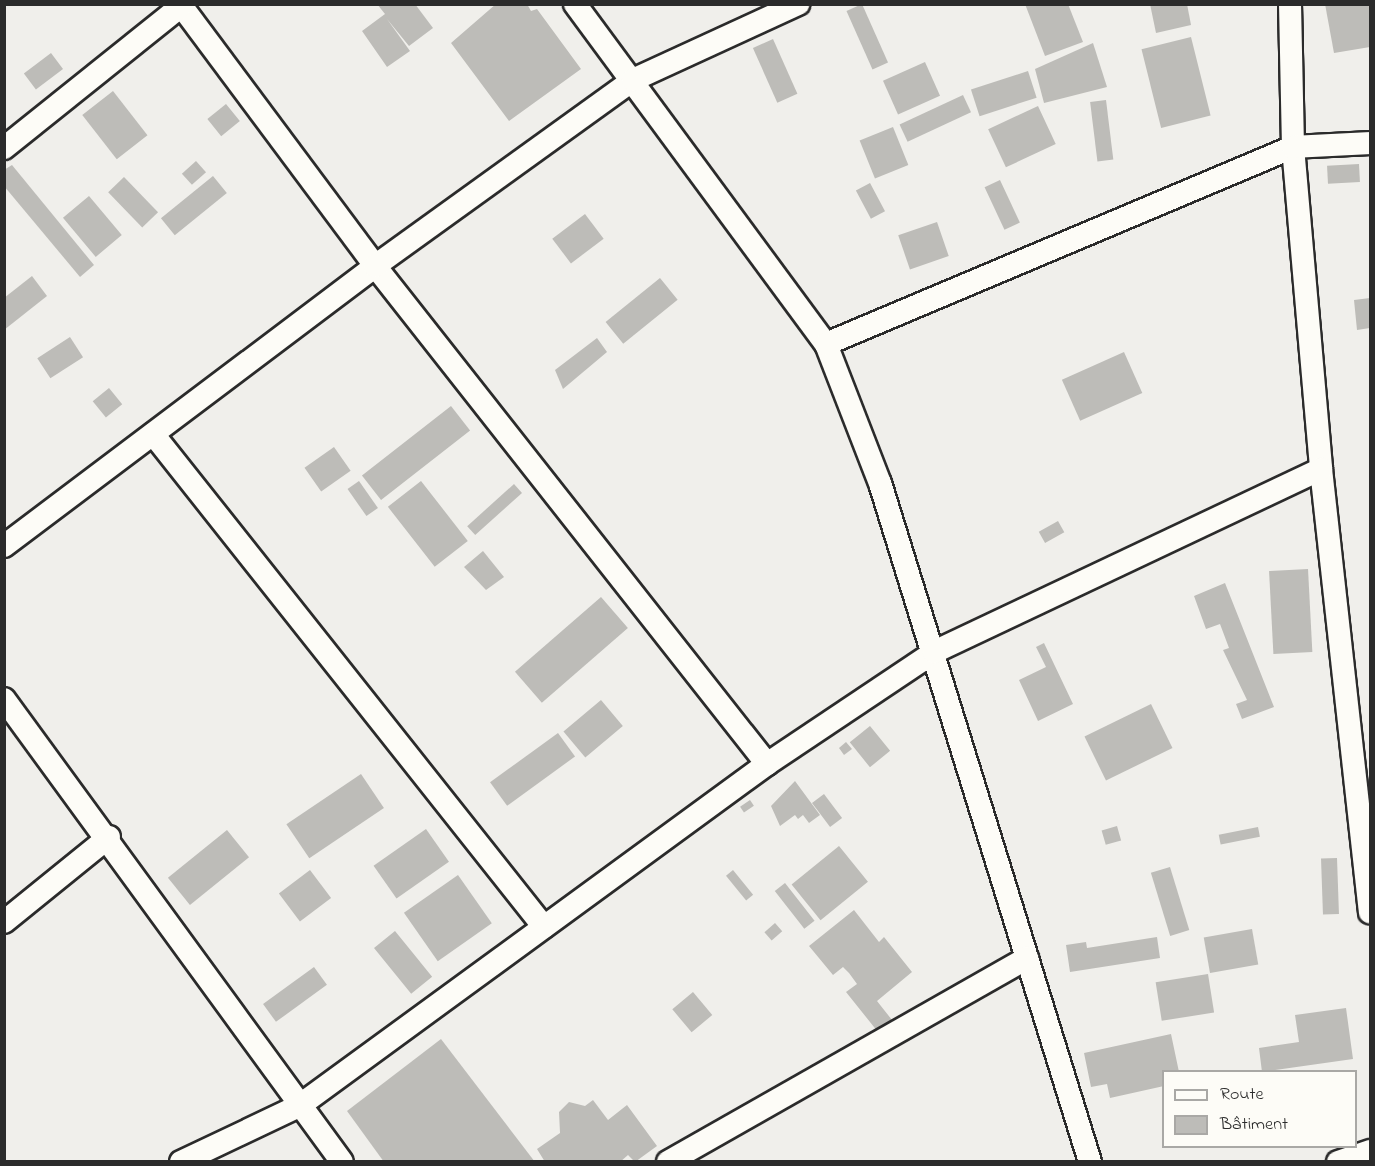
<!DOCTYPE html>
<meta charset="utf-8">
<style>
body{margin:0}
#map{position:relative;width:1375px;height:1166px;overflow:hidden;background:#f0efeb;font-family:"Indie Flower",sans-serif}
div>[style]{position:absolute}
.building>*{inset:0;background:#bdbcb8;transform-origin:0 0}
.roads{filter:drop-shadow(2px 0 #2b2b2b) drop-shadow(-2px 0 #2b2b2b) drop-shadow(0 2px #2b2b2b) drop-shadow(0 -2px #2b2b2b)}
.street>*{height:22px;margin:-11px;padding:0 11px;transform-origin:11px;border-radius:11px;background:#fdfcf7}
span{translate:-50% -50%;white-space:nowrap;text-align:center;line-height:1.15;-webkit-text-stroke:6px #fdfcf7;paint-order:stroke}
.frame{position:absolute;inset:0;border:6px solid #2b2b2b;pointer-events:none}
.legend{position:absolute;left:1162px;top:1070px;width:195px;height:78px;box-sizing:border-box;background:#fdfcf7;border:2px solid #a9a8a5;margin:0;padding:8px 10px;list-style:none;font-size:18px;color:#2b2b2b}
.legend li{display:flex;align-items:center;gap:12px;height:30px}
.legend b{width:30px;border:2px solid #a9a8a5}
</style>
<div id="map">
<div class="building">
<div style="clip-path:polygon(377px 4px,415px 4px,433px 28px,409px 46px,387px 19px,410px 51px,387px 67px,362px 31px,385px 14px)"></div>
<div style="clip-path:polygon(496px 4px,527px 4px,531px 11px,537px 9px,581px 69px,509px 121px,451px 43px)"></div>
<div style="left:862px;top:4px;width:64px;height:17px;rotate:66deg"></div>
<div style="clip-path:polygon(1025px 4px,1068px 4px,1083px 42px,1045px 56px)"></div>
<div style="clip-path:polygon(1150px 4px,1187px 4px,1191px 25px,1156px 33px)"></div>
<div style="clip-path:polygon(1325px 4px,1370px 4px,1370px 47px,1334px 53px)"></div>
<div style="left:1191px;top:37px;width:81px;height:51px;rotate:76deg"></div>
<div style="left:773px;top:39px;width:60px;height:22px;rotate:66deg"></div>
<div style="clip-path:polygon(1093px 43px,1107px 87px,1044px 103px,1035px 69px)"></div>
<div style="left:51px;top:53px;width:20px;height:34px;rotate:53deg"></div>
<div style="left:925px;top:62px;width:37px;height:46px;rotate:66deg"></div>
<div style="left:1028px;top:71px;width:28px;height:60px;rotate:72deg"></div>
<div style="left:113px;top:91px;width:56px;height:39px;rotate:52deg"></div>
<div style="left:963px;top:95px;width:19px;height:70px;rotate:65deg"></div>
<div style="left:1106px;top:100px;width:60px;height:16px;rotate:83deg"></div>
<div style="left:226px;top:104px;width:22px;height:24px;rotate:51deg"></div>
<div style="left:1038px;top:106px;width:42px;height:55px;rotate:65deg"></div>
<div style="left:893px;top:127px;width:41px;height:36px;rotate:68deg"></div>
<div style="left:196px;top:161px;width:15px;height:19px;rotate:48deg"></div>
<div style="left:1359px;top:164px;width:18px;height:32px;rotate:87deg"></div>
<div style="clip-path:polygon(12px 165px,94px 265px,80px 277px,4px 186px,4px 170px)"></div>
<div style="left:213px;top:176px;width:22px;height:67px;rotate:51deg"></div>
<div style="left:124px;top:177px;width:49px;height:22px;rotate:46deg"></div>
<div style="left:1000px;top:180px;width:47px;height:17px;rotate:65deg"></div>
<div style="left:870px;top:183px;width:32px;height:16px;rotate:62deg"></div>
<div style="left:89px;top:196px;width:51px;height:34px;rotate:50deg"></div>
<div style="left:585px;top:214px;width:31px;height:41px;rotate:53deg"></div>
<div style="left:937px;top:222px;width:36px;height:41px;rotate:71deg"></div>
<div style="clip-path:polygon(32px 276px,47px 296px,4px 330px,4px 298px)"></div>
<div style="left:660px;top:278px;width:28px;height:70px;rotate:51deg"></div>
<div style="clip-path:polygon(1370px 298px,1370px 328px,1357px 330px,1354px 300px)"></div>
<div style="left:70px;top:337px;width:24px;height:39px;rotate:57deg"></div>
<div style="clip-path:polygon(597px 338px,607px 352px,563px 389px,555px 370px)"></div>
<div style="left:1124px;top:352px;width:45px;height:68px;rotate:66deg"></div>
<div style="left:109px;top:388px;width:21px;height:21px;rotate:51deg"></div>
<div style="left:451px;top:406px;width:31px;height:113px;rotate:52deg"></div>
<div style="left:334px;top:447px;width:29px;height:36px;rotate:55deg"></div>
<div style="left:359px;top:481px;width:33px;height:14px;rotate:55deg"></div>
<div style="left:421px;top:481px;width:76px;height:42px;rotate:52deg"></div>
<div style="left:514px;top:484px;width:12px;height:63px;rotate:48deg"></div>
<div style="left:1058px;top:521px;width:13px;height:22px;rotate:61deg"></div>
<div style="clip-path:polygon(483px 551px,504px 577px,486px 590px,464px 567px)"></div>
<div style="left:1308px;top:569px;width:83px;height:39px;rotate:87deg"></div>
<div style="clip-path:polygon(1225px 583px,1274px 707px,1242px 719px,1236px 704px,1247px 700px,1223px 650px,1229px 648px,1220px 624px,1206px 629px,1194px 596px)"></div>
<div style="left:601px;top:597px;width:41px;height:114px;rotate:49deg"></div>
<div style="clip-path:polygon(1044px 643px,1073px 704px,1038px 721px,1019px 680px,1046px 667px,1036px 647px)"></div>
<div style="left:601px;top:700px;width:34px;height:49px;rotate:50deg"></div>
<div style="left:1151px;top:704px;width:49px;height:74px;rotate:64deg"></div>
<div style="left:870px;top:726px;width:32px;height:26px;rotate:51deg"></div>
<div style="left:558px;top:733px;width:29px;height:84px;rotate:54deg"></div>
<div style="clip-path:polygon(846px 742px,852px 749px,844px 755px,839px 748px)"></div>
<div style="left:361px;top:774px;width:41px;height:90px;rotate:56deg"></div>
<div style="clip-path:polygon(795px 781px,820px 815px,809px 823px,803px 815px,798px 819px,795px 815px,780px 826px,771px 806px)"></div>
<div style="left:824px;top:794px;width:30px;height:15px;rotate:53deg"></div>
<div style="left:750px;top:800px;width:7px;height:12px;rotate:56deg"></div>
<div style="left:1117px;top:826px;width:15px;height:16px;rotate:74deg"></div>
<div style="left:1258px;top:827px;width:10px;height:40px;rotate:79deg"></div>
<div style="left:426px;top:829px;width:40px;height:64px;rotate:55deg"></div>
<div style="left:227px;top:830px;width:35px;height:76px;rotate:51deg"></div>
<div style="left:839px;top:846px;width:46px;height:61px;rotate:51deg"></div>
<div style="left:1337px;top:858px;width:56px;height:16px;rotate:88deg"></div>
<div style="left:1170px;top:867px;width:66px;height:20px;rotate:73deg"></div>
<div style="left:310px;top:870px;width:35px;height:39px;rotate:53deg"></div>
<div style="left:733px;top:870px;width:32px;height:9px;rotate:51deg"></div>
<div style="left:458px;top:875px;width:59px;height:66px;rotate:55deg"></div>
<div style="left:785px;top:883px;width:48px;height:13px;rotate:52deg"></div>
<div style="clip-path:polygon(854px 910px,879px 942px,884px 937px,912px 972px,877px 1001px,892px 1020px,878px 1032px,846px 992px,857px 984px,849px 973px,843px 967px,833px 975px,809px 946px)"></div>
<div style="left:775px;top:923px;width:11px;height:14px;rotate:49deg"></div>
<div style="left:1252px;top:929px;width:36px;height:49px;rotate:80deg"></div>
<div style="left:395px;top:931px;width:59px;height:27px;rotate:51deg"></div>
<div style="clip-path:polygon(1157px 937px,1160px 958px,1070px 972px,1066px 945px,1086px 942px,1087px 948px)"></div>
<div style="left:314px;top:967px;width:22px;height:63px;rotate:54deg"></div>
<div style="left:1208px;top:974px;width:39px;height:53px;rotate:81deg"></div>
<div style="left:693px;top:992px;width:30px;height:27px;rotate:50deg"></div>
<div style="clip-path:polygon(1346px 1008px,1353px 1059px,1262px 1072px,1259px 1048px,1299px 1042px,1295px 1015px)"></div>
<div style="clip-path:polygon(1171px 1034px,1179px 1072px,1164px 1072px,1164px 1086px,1110px 1098px,1107px 1084px,1091px 1087px,1084px 1053px)"></div>
<div style="clip-path:polygon(441px 1039px,535px 1162px,384px 1162px,347px 1111px)"></div>
<div style="clip-path:polygon(593px 1100px,608px 1120px,627px 1105px,657px 1146px,635px 1162px,628px 1155px,620px 1162px,545px 1162px,537px 1149px,560px 1133px,559px 1112px,569px 1102px,585px 1106px)"></div>
</div>
<div class="roads">
<div class="street">
<div style="left:180px;top:4px;width:327px;rotate:53.3deg"></div>
<div style="left:375px;top:266px;width:634px;rotate:51.79deg"></div>
<div style="left:575px;top:4px;width:423px;rotate:53.6deg"></div>
<div style="left:826px;top:344px;width:149px;rotate:68.8deg"></div>
<div style="left:880px;top:483px;width:711px;rotate:72.81deg"></div>
<div style="left:1290px;top:4px;width:143px;rotate:88.8deg"></div>
<div style="left:1293px;top:147px;width:323px;rotate:85deg"></div>
<div style="left:1321px;top:469px;width:446px;rotate:83.7deg"></div>
<div style="left:4px;top:148px;width:227px;rotate:-38.7deg"></div>
<div style="left:826px;top:344px;width:507px;rotate:-22.87deg"></div>
<div style="left:1293px;top:147px;width:77px;rotate:-3deg"></div>
<div style="left:153px;top:434px;width:629px;rotate:51.58deg"></div>
<div style="left:4px;top:546px;width:465px;rotate:-37deg"></div>
<div style="left:375px;top:266px;width:318px;rotate:-35.8deg"></div>
<div style="left:633px;top:80px;width:182px;rotate:-24.7deg"></div>
<div style="left:4px;top:699px;width:573px;rotate:53.87deg"></div>
<div style="left:4px;top:922px;width:135px;rotate:-39deg"></div>
<div style="left:181px;top:1162px;width:131px;rotate:-25.4deg"></div>
<div style="left:299px;top:1106px;width:580px;rotate:-36.16deg"></div>
<div style="left:767px;top:764px;width:201px;rotate:-33.8deg"></div>
<div style="left:934px;top:652px;width:428px;rotate:-25.3deg"></div>
<div style="left:668px;top:1162px;width:413px;rotate:-29.6deg"></div>
<div style="left:1338px;top:1162px;width:34px;rotate:-19deg"></div>
</div>
</div>
<div class="frame"></div>
<ul class="legend">
<li><b style="height:8px;background:#fdfcf7"></b>Route</li>
<li><b style="height:16px;background:#bdbcb8"></b>Bâtiment</li>
</ul>
</div>
